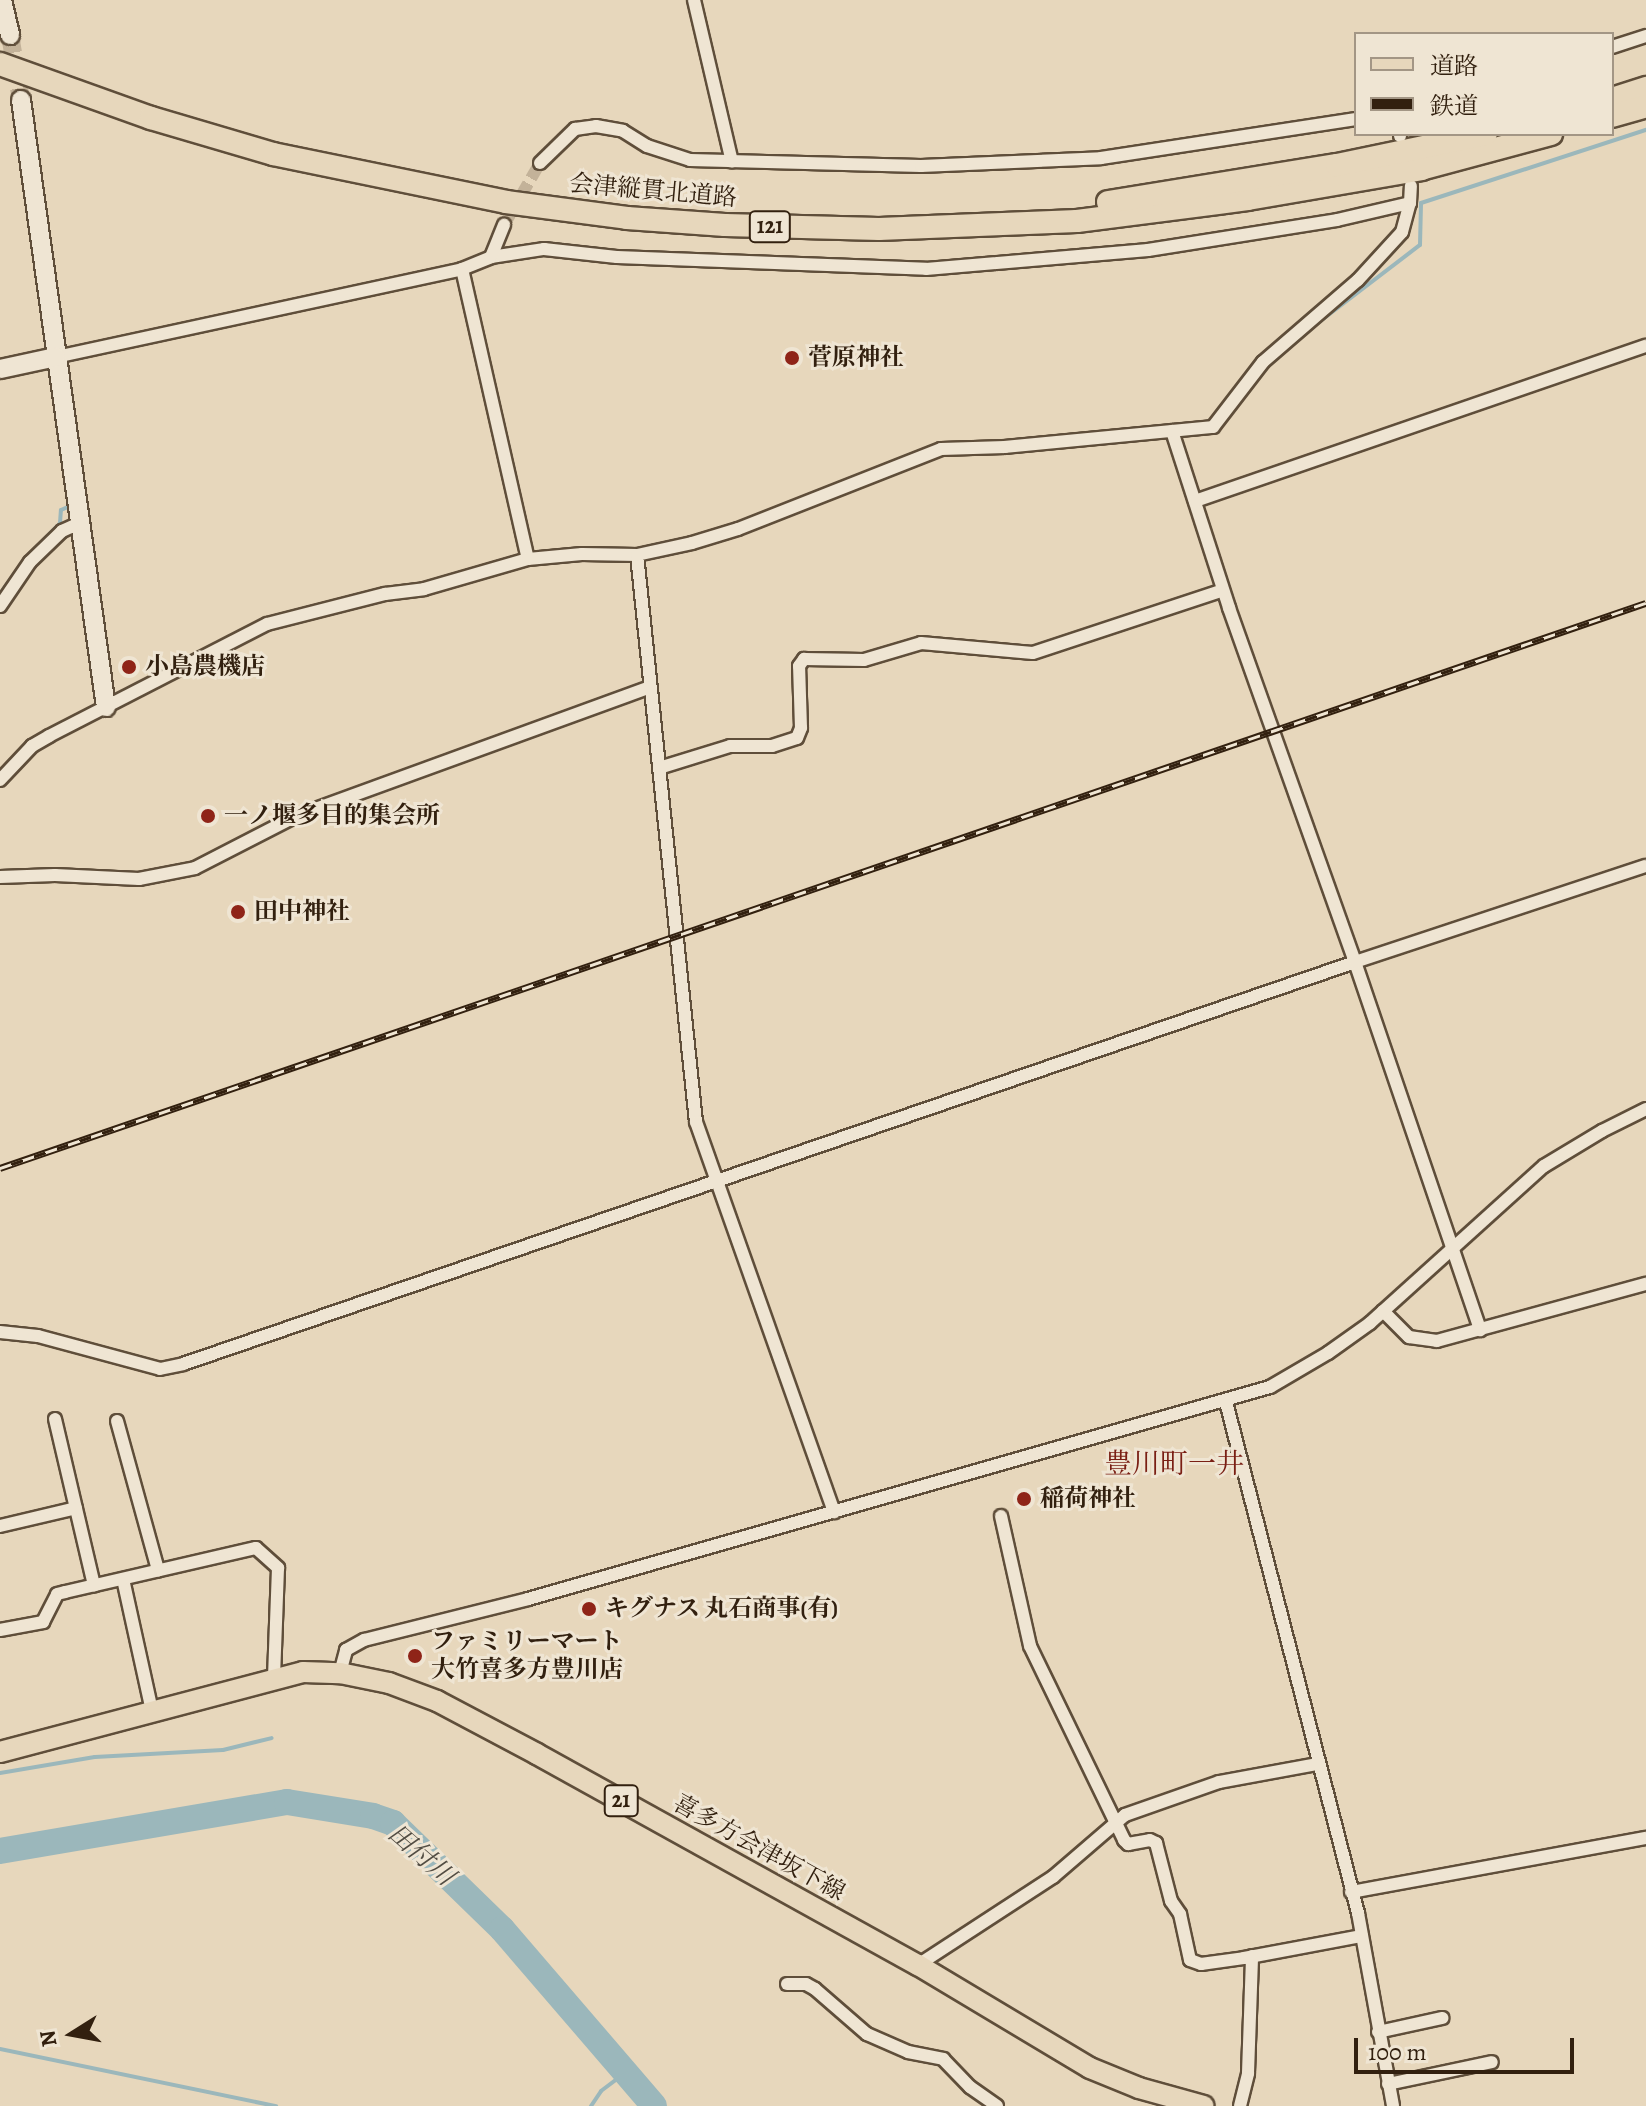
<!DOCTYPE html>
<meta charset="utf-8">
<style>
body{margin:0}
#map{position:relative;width:1646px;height:2106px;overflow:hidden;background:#e7d7bc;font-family:Alegreya,"Noto Serif JP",serif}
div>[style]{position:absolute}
.stream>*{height:4px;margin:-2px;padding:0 2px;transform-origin:2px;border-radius:2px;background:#9bb7bb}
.river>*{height:26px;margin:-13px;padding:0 13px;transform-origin:13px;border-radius:13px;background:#9bb7bb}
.street-tunnel>*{height:12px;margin-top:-6px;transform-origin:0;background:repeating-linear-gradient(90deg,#c3b299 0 12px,transparent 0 18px)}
.secondary-tunnel>*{height:18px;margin-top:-9px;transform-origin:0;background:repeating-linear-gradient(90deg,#c3b299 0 18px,transparent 0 27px)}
.roads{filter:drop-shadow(2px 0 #5f4e3a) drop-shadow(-2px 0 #5f4e3a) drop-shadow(0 2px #5f4e3a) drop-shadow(0 -2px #5f4e3a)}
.street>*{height:12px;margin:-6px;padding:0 6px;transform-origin:6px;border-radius:6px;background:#efe5d3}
.secondary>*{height:18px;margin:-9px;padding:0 9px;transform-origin:9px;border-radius:9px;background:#efe5d3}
.primary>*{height:20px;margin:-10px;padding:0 10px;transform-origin:10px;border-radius:10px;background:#e7d7bc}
.highway>*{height:22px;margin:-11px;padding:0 11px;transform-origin:11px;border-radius:11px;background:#e7d7bc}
.rail>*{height:7px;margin-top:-3.5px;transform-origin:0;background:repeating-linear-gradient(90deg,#efe5d3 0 12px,#32200f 0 24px);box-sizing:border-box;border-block:2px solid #32200f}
.dots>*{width:22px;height:22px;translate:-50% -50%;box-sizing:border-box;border:4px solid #efe5d3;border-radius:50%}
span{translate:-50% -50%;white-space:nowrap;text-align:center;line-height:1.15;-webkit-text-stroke:6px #efe5d3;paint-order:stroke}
.shield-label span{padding:2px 6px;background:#efe5d3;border:2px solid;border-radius:6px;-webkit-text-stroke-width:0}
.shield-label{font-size:22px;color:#32200f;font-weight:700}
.street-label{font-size:24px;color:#32200f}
.poi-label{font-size:24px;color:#32200f;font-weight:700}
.left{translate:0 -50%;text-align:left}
.water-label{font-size:26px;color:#524d43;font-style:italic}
.quarter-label{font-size:28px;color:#7a1f14}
.legend{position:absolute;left:1354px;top:32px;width:260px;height:104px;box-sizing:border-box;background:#efe5d3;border:2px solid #a39685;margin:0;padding:10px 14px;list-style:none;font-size:24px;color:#32200f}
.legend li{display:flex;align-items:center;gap:16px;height:40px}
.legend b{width:40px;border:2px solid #a39685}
.north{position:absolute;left:32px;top:1994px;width:80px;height:80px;-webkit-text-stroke:6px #efe5d3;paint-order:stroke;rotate:259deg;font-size:22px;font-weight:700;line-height:32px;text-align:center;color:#32200f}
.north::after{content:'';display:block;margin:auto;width:28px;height:36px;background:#32200f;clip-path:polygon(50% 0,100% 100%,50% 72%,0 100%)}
.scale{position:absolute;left:1354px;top:2038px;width:220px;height:36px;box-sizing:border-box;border:4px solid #32200f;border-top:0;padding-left:10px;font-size:24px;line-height:28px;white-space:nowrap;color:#32200f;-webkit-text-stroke:6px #efe5d3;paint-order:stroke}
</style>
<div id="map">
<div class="stream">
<div style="left:1310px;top:329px;width:138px;rotate:-37.4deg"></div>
<div style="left:1420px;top:245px;width:42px;rotate:-88.6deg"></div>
<div style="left:1421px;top:203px;width:237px;rotate:-18deg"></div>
<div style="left:36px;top:548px;width:35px;rotate:-46deg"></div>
<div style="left:60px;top:523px;width:13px;rotate:-86deg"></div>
<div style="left:61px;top:510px;width:12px;rotate:-24deg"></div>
<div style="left:0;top:594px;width:42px;rotate:-54.8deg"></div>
<div style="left:0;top:1773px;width:96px;rotate:-9.6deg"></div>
<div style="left:95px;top:1757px;width:128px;rotate:-3.1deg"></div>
<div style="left:223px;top:1750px;width:50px;rotate:-13.8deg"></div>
<div style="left:0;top:2049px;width:282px;rotate:11.7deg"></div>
<div style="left:591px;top:2106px;width:18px;rotate:-56deg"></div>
<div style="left:601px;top:2091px;width:31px;rotate:-37deg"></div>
</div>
<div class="river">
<div style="left:0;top:1851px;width:291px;rotate:-9.7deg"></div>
<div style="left:287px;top:1802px;width:87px;rotate:9.2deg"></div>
<div style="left:373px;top:1816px;width:21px;rotate:19deg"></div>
<div style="left:393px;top:1823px;width:152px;rotate:44.2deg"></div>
<div style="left:502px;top:1929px;width:233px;rotate:49.3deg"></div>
</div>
<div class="street-tunnel">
<div style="left:504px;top:225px;width:72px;rotate:-59.9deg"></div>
</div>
<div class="secondary-tunnel">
<div style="left:10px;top:35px;width:66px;rotate:80.4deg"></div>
</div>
<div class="roads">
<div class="street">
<div style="left:694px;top:0;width:166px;rotate:76.8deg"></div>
<div style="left:1612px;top:47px;width:36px;rotate:-18deg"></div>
<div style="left:1400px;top:134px;width:2px;rotate:90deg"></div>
<div style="left:540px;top:163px;width:49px;rotate:-44.2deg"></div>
<div style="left:575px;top:129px;width:21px;rotate:-8deg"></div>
<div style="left:596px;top:126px;width:27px;rotate:10deg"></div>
<div style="left:623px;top:131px;width:28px;rotate:32deg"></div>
<div style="left:647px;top:146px;width:45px;rotate:18deg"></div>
<div style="left:690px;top:160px;width:231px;rotate:1.5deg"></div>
<div style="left:921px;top:166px;width:180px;rotate:-2.5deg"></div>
<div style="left:1101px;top:158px;width:258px;rotate:-8.7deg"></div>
<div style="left:491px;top:257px;width:54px;rotate:-8.6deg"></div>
<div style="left:544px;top:249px;width:73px;rotate:6.3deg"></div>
<div style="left:617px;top:257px;width:309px;rotate:2.2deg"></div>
<div style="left:926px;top:269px;width:223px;rotate:-4.9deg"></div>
<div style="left:1148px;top:250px;width:191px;rotate:-9deg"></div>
<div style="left:1337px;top:220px;width:75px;rotate:-13.1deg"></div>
<div style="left:1410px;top:203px;width:17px;rotate:-87deg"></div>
<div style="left:462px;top:269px;width:297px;rotate:77.2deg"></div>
<div style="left:56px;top:357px;width:415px;rotate:-12.2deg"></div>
<div style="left:462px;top:269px;width:31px;rotate:-22deg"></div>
<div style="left:491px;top:257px;width:35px;rotate:-68deg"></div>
<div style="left:1172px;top:431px;width:186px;rotate:72.1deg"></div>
<div style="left:1229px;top:608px;width:376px;rotate:70.4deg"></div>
<div style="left:1355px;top:962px;width:389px;rotate:71.2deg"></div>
<div style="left:1195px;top:501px;width:477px;rotate:-19deg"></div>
<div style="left:637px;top:555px;width:570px;rotate:84.06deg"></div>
<div style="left:696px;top:1122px;width:414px;rotate:70.5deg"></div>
<div style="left:0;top:606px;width:53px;rotate:-55.7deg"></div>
<div style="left:30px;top:562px;width:45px;rotate:-44.1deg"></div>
<div style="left:62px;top:531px;width:17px;rotate:-24deg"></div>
<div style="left:659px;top:768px;width:74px;rotate:-17.2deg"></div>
<div style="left:730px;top:746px;width:42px"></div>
<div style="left:772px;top:746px;width:26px;rotate:-18deg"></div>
<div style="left:797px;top:738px;width:11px;rotate:-68deg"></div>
<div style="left:801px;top:728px;width:62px;rotate:-91.8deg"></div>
<div style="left:799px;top:666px;width:9px;rotate:-54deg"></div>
<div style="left:804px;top:659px;width:60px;rotate:1deg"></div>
<div style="left:864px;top:660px;width:59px;rotate:-16.6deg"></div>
<div style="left:921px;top:643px;width:112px;rotate:5.1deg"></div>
<div style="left:1033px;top:653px;width:200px;rotate:-18.3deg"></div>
<div style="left:0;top:780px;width:47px;rotate:-46.7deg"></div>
<div style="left:32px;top:746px;width:20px;rotate:-30deg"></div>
<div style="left:49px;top:736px;width:245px;rotate:-27.2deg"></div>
<div style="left:267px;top:624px;width:122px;rotate:-14.3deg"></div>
<div style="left:385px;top:594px;width:39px;rotate:-7deg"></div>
<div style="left:424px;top:589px;width:108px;rotate:-16.1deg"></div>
<div style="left:528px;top:559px;width:54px;rotate:-5.3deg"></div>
<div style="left:582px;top:554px;width:55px;rotate:1deg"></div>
<div style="left:637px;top:555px;width:56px;rotate:-12.3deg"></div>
<div style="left:692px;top:543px;width:48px;rotate:-16.9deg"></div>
<div style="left:738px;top:529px;width:218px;rotate:-21.5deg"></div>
<div style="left:941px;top:449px;width:64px;rotate:-1.8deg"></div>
<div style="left:1005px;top:447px;width:209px;rotate:-5.5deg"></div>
<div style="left:1213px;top:427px;width:82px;rotate:-52.4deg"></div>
<div style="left:1263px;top:362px;width:125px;rotate:-40.8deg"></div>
<div style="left:1358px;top:280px;width:65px;rotate:-47.5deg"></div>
<div style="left:1402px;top:232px;width:30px;rotate:-75deg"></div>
<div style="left:0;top:877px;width:55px;rotate:-2.1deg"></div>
<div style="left:55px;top:875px;width:84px;rotate:2.7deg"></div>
<div style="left:139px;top:879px;width:57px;rotate:-11.1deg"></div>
<div style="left:195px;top:868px;width:114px;rotate:-27.2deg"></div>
<div style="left:296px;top:816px;width:377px;rotate:-20deg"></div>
<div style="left:1383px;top:1311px;width:37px;rotate:45deg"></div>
<div style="left:1409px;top:1337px;width:28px;rotate:8deg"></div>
<div style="left:1437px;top:1341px;width:217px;rotate:-15.3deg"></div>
<div style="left:0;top:1332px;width:38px;rotate:6deg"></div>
<div style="left:38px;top:1336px;width:126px;rotate:15.1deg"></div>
<div style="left:160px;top:1369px;width:24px;rotate:-12deg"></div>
<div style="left:183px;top:1364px;width:1239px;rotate:-18.93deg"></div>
<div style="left:1355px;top:962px;width:306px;rotate:-18.3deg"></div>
<div style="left:1226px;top:1402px;width:528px;rotate:75.52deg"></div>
<div style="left:1358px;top:1913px;width:196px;rotate:79.7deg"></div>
<div style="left:55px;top:1419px;width:171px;rotate:76.8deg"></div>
<div style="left:117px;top:1421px;width:155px;rotate:74.6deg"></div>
<div style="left:1001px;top:1516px;width:133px;rotate:77.4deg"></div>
<div style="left:1030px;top:1646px;width:216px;rotate:64.1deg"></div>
<div style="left:1124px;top:1840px;width:6px;rotate:45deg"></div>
<div style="left:1128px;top:1844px;width:22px;rotate:-10deg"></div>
<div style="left:1150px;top:1840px;width:7px;rotate:27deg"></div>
<div style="left:1156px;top:1843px;width:60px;rotate:75.5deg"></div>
<div style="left:1171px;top:1901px;width:16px;rotate:55deg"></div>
<div style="left:1180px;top:1914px;width:47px;rotate:77.7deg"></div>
<div style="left:1190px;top:1960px;width:12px;rotate:20deg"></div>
<div style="left:1201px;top:1964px;width:43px;rotate:-7.9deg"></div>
<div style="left:1244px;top:1958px;width:120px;rotate:-10.6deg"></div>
<div style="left:0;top:1526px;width:78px;rotate:-13.3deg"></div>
<div style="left:123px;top:1579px;width:135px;rotate:77.6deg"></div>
<div style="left:0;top:1630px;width:44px;rotate:-10.5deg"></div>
<div style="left:43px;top:1622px;width:31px;rotate:-63deg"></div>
<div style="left:57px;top:1594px;width:8px;rotate:-14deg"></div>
<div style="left:65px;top:1592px;width:196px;rotate:-13deg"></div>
<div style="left:256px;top:1548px;width:30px;rotate:42deg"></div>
<div style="left:278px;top:1568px;width:110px;rotate:92.1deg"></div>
<div style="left:340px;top:1673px;width:24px;rotate:-75deg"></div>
<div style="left:346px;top:1650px;width:21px;rotate:-29deg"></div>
<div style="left:364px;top:1640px;width:169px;rotate:-14deg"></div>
<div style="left:528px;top:1599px;width:772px;rotate:-15.95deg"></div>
<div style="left:1270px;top:1387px;width:67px;rotate:-30.4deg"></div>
<div style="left:1328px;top:1353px;width:52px;rotate:-35.5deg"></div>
<div style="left:1370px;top:1323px;width:234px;rotate:-42.1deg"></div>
<div style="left:1544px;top:1166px;width:68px;rotate:-31.1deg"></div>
<div style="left:1602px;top:1131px;width:49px;rotate:-26.6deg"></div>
<div style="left:1351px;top:1892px;width:300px;rotate:-10.4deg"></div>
<div style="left:918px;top:1965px;width:161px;rotate:-33.1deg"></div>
<div style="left:1053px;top:1877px;width:95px;rotate:-40.7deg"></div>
<div style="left:1125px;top:1815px;width:100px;rotate:-19.3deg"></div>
<div style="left:1219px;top:1782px;width:100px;rotate:-10.4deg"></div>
<div style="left:787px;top:1984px;width:19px"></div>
<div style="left:806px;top:1984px;width:10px;rotate:29deg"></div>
<div style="left:815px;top:1989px;width:69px;rotate:40.9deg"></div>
<div style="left:867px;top:2034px;width:45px;rotate:23.7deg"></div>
<div style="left:908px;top:2052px;width:36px;rotate:11deg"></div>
<div style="left:943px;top:2059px;width:39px;rotate:46deg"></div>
<div style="left:970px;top:2087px;width:33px;rotate:35deg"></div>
<div style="left:1378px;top:2032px;width:66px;rotate:-12.3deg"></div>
<div style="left:1388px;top:2084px;width:106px;rotate:-11.9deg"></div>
<div style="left:1240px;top:2106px;width:34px;rotate:-76deg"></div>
<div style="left:1248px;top:2073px;width:117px;rotate:-88deg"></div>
</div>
<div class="secondary">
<div style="left:2px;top:0;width:36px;rotate:77deg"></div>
<div style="left:21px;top:100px;width:613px;rotate:82.03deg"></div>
<div style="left:0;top:369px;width:57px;rotate:-12.1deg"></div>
</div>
<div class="primary">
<div style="left:0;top:1752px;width:313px;rotate:-14.8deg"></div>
<div style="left:303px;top:1672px;width:37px;rotate:2deg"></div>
<div style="left:340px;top:1673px;width:50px;rotate:11.5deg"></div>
<div style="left:389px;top:1683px;width:51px;rotate:20.6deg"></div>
<div style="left:437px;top:1701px;width:113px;rotate:27.9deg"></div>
<div style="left:537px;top:1754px;width:436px;rotate:29deg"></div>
<div style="left:918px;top:1965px;width:200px;rotate:30.9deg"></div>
<div style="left:1090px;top:2068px;width:53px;rotate:22.2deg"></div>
<div style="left:1139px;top:2088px;width:67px;rotate:15.5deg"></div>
</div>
<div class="highway">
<div style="left:0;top:64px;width:160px;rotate:19.7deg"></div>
<div style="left:151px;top:118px;width:127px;rotate:16.4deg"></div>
<div style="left:273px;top:154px;width:238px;rotate:11.6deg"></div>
<div style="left:506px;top:202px;width:122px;rotate:7.5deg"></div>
<div style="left:627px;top:218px;width:98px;rotate:4.1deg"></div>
<div style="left:725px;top:225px;width:154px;rotate:1.5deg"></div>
<div style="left:879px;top:229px;width:198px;rotate:-2.3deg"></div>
<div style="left:1077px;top:221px;width:172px;rotate:-7.3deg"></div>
<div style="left:1248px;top:199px;width:176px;rotate:-9.8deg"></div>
<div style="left:1421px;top:169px;width:135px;rotate:-15.1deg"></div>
<div style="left:1612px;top:99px;width:36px;rotate:-18deg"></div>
<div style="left:1612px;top:116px;width:35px;rotate:-16deg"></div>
<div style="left:1108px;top:202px;width:232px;rotate:-9.2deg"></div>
<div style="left:1337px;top:165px;width:152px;rotate:-11.8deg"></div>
</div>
</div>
<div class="rail">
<div style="left:0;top:1168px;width:1740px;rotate:-18.95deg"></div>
</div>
<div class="dots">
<div style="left:792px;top:358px;background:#8f2418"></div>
<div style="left:129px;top:667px;background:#8f2418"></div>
<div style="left:208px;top:816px;background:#8f2418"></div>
<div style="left:238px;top:912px;background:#8f2418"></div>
<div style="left:1024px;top:1499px;background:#8f2418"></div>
<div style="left:589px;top:1609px;background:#8f2418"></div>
<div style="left:415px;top:1656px;background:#8f2418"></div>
</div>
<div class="shield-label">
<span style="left:770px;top:227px">121</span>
<span style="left:621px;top:1801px">21</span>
</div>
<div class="street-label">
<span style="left:653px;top:191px;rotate:5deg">会津縦貫北道路</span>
<span style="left:759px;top:1848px;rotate:29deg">喜多方会津坂下線</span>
</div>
<div class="poi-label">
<span class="left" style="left:808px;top:358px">菅原神社</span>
<span class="left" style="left:145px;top:667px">小島農機店</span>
<span class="left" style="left:224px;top:816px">一ノ堰多目的集会所</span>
<span class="left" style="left:254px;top:912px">田中神社</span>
<span class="left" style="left:1040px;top:1499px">稲荷神社</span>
<span class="left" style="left:605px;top:1609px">キグナス 丸石商事(有)</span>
<span class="left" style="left:431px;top:1656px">ファミリーマート<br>大竹喜多方豊川店</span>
</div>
<div class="water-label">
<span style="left:421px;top:1855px;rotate:41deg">田付川</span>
</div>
<div class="quarter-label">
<span style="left:1174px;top:1464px">豊川町一井</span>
</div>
<ul class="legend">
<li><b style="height:10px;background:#e7d7bc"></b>道路</li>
<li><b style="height:10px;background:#32200f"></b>鉄道</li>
</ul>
<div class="north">N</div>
<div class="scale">100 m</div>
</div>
